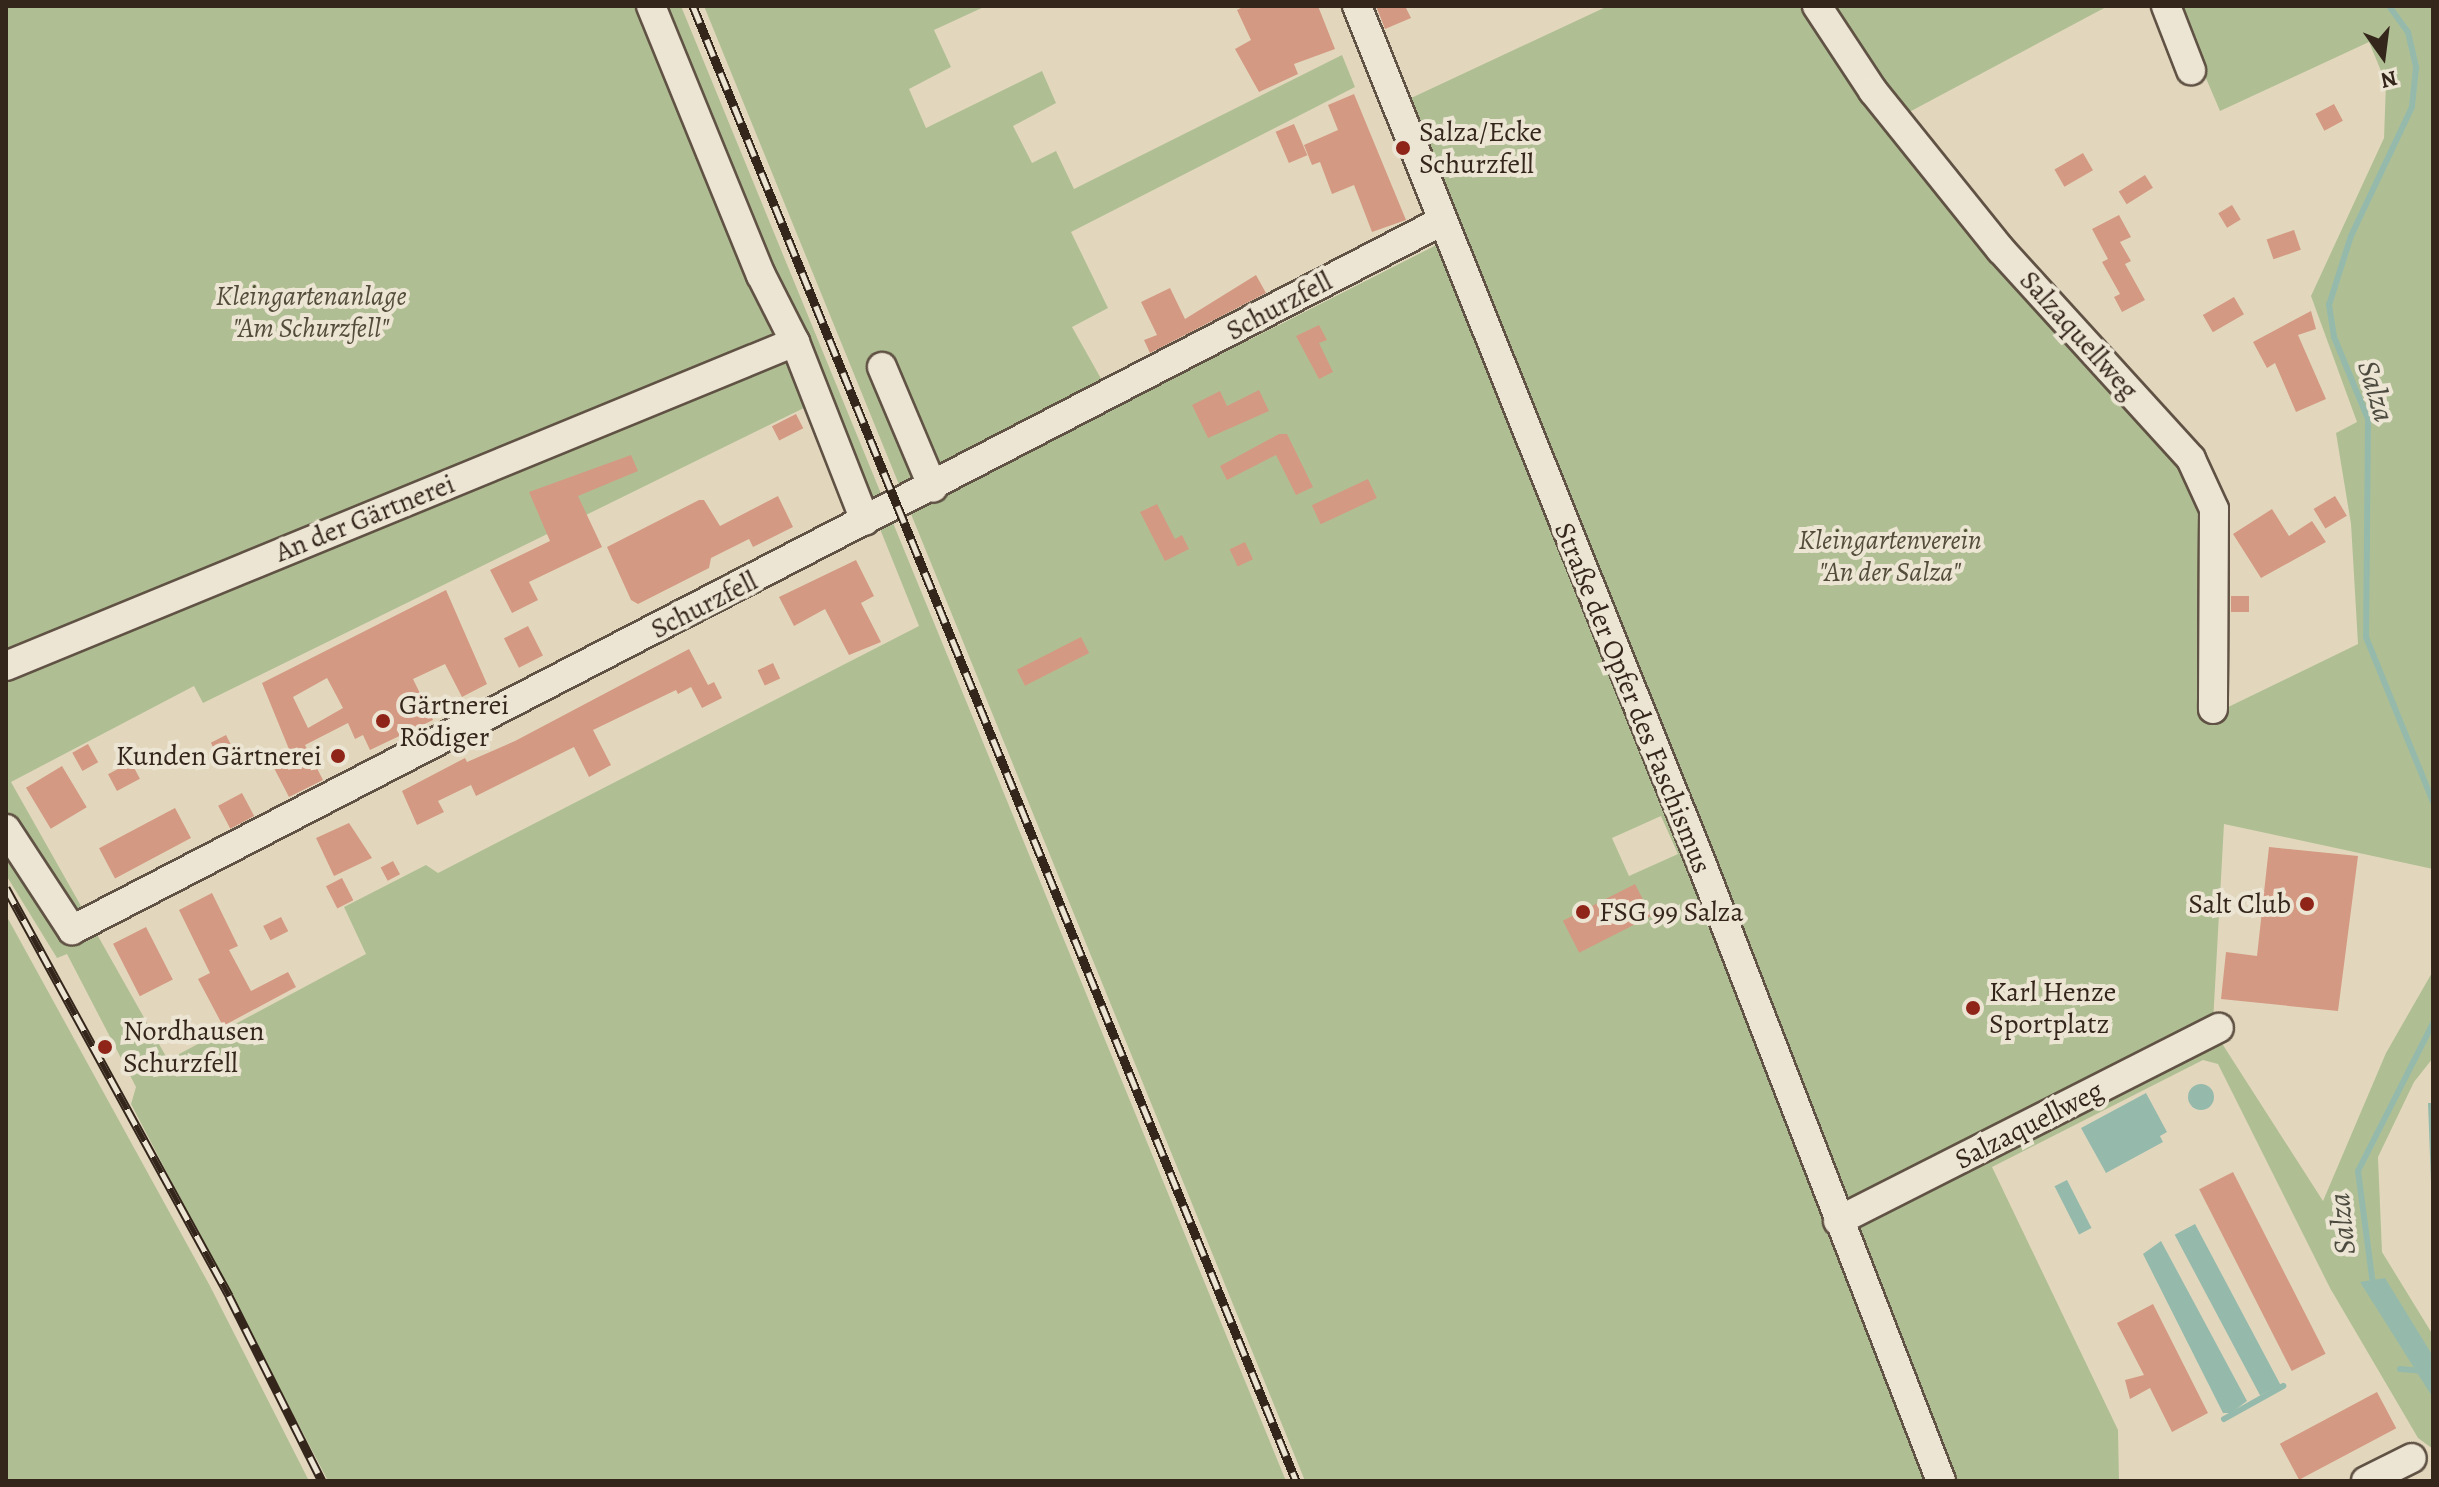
<!DOCTYPE html>
<meta charset="utf-8">
<style>
body{margin:0}
#map{position:relative;width:2439px;height:1487px;overflow:hidden;background:#e2d7bd;font-family:Alegreya,serif}
div>[style]{position:absolute}
.green>*{inset:0;background:#b0bf93}
.water>*{inset:0;background:#95baac;transform-origin:0 0}
.round{border-radius:50%}
.stream>*{height:6px;margin:-3px;padding:0 3px;transform-origin:3px;border-radius:3px;background:#95baac}
.building>*{inset:0;background:#d49982;transform-origin:0 0}
.roads{filter:drop-shadow(2px 0 #605244) drop-shadow(-2px 0 #605244) drop-shadow(0 2px #605244) drop-shadow(0 -2px #605244)}
.minor>*{height:28px;margin:-14px;padding:0 14px;transform-origin:14px;border-radius:14px;background:#ece5d4}
.rail>*{height:9px;margin-top:-4.5px;transform-origin:0;background:repeating-linear-gradient(90deg,#ece5d4 0 18px,#35261c 0 36px);box-sizing:border-box;border-block:2px solid #35261c}
.dots>*{width:22px;height:22px;translate:-50% -50%;box-sizing:border-box;border:4px solid #ece5d4;border-radius:50%}
span{translate:-50% -50%;white-space:nowrap;text-align:center;line-height:1.15;-webkit-text-stroke:8px #ece5d4;paint-order:stroke}
.poi-label{font-size:28px;color:#35261c}
.left{translate:0 -50%;text-align:left}
.right{translate:-100% -50%;text-align:right}
.park-label{font-size:28px;color:#544c3a;font-style:italic}
.street-label{font-size:28px;color:#35261c}
.water-label{font-size:30px;color:#4d4b40;font-style:italic}
.frame{position:absolute;inset:0;border:8px solid #35261c;pointer-events:none}
.north{position:absolute;left:2343px;top:16px;width:80px;height:80px;-webkit-text-stroke:6px #ece5d4;paint-order:stroke;rotate:166deg;font-size:22px;font-weight:700;line-height:32px;text-align:center;color:#35261c}
.north::after{content:'';display:block;margin:auto;width:28px;height:36px;background:#35261c;clip-path:polygon(50% 0,100% 100%,50% 72%,0 100%)}
</style>
<div id="map">
<div class="green">
<div style="clip-path:polygon(evenodd,6px 6px,681px 6px,1286px 1481px,328px 1481px,131px 1104px,136px 1087px,67px 954px,57px 958px,6px 875px,6px 6px,810px 405px,870px 504px,919px 626px,438px 873px,426px 865px,344px 907px,366px 954px,168px 1060px,11px 782px,194px 686px,203px 703px,810px 405px)"></div>
<div style="clip-path:polygon(evenodd,704px 6px,986px 6px,934px 30px,951px 67px,909px 89px,926px 128px,1042px 71px,1056px 103px,1013px 126px,1032px 163px,1056px 151px,1074px 189px,1342px 55px,1355px 87px,1071px 232px,1108px 308px,1072px 327px,1117px 407px,1460px 233px,1409px 99px,1608px 6px,2108px 6px,1883px 126px,2186px 464px,2205px 511px,2222px 710px,2358px 644px,2351px 524px,2336px 433px,2357px 422px,2311px 296px,2384px 138px,2386px 83px,2369px 42px,2220px 111px,2175px 6px,2433px 6px,2433px 869px,2224px 824px,2213px 1023px,2202px 1025px,2223px 1045px,2323px 1201px,2386px 1053px,2433px 971px,2433px 1058px,2414px 1082px,2378px 1157px,2382px 1252px,2433px 1335px,2433px 1449px,2418px 1438px,2330px 1288px,2218px 1064px,2203px 1060px,1992px 1167px,2118px 1430px,2119px 1481px,1305px 1481px,704px 6px,1661px 816px,1678px 854px,1629px 876px,1612px 838px,1661px 816px)"></div>
<div style="clip-path:polygon(6px 915px,210px 1286px,309px 1481px,6px 1481px)"></div>
</div>
<div class="water">
<div class="round" style="left:2188px;top:1084px;width:26px;height:26px"></div>
<div style="clip-path:polygon(2146px 1093px,2167px 1132px,2160px 1136px,2163px 1142px,2106px 1173px,2081px 1128px)"></div>
<div style="clip-path:polygon(2428px 1103px,2433px 1103px,2433px 1237px)"></div>
<div style="left:2067px;top:1180px;width:54px;height:14px;rotate:63deg"></div>
<div style="left:2195px;top:1224px;width:182px;height:23px;rotate:62deg"></div>
<div style="clip-path:polygon(2161px 1241px,2247px 1401px,2231px 1413px,2223px 1413px,2143px 1254px)"></div>
<div style="clip-path:polygon(2385px 1278px,2433px 1356px,2433px 1398px,2360px 1282px)"></div>
</div>
<div class="stream">
<div style="left:2389px;top:6px;width:32px;rotate:54deg"></div>
<div style="left:2408px;top:32px;width:37px;rotate:77deg"></div>
<div style="left:2416px;top:68px;width:39px;rotate:96deg"></div>
<div style="left:2412px;top:107px;width:143px;rotate:115.3deg"></div>
<div style="left:2351px;top:236px;width:72px;rotate:107.7deg"></div>
<div style="left:2329px;top:305px;width:32px;rotate:81deg"></div>
<div style="left:2334px;top:337px;width:89px;rotate:67.5deg"></div>
<div style="left:2368px;top:419px;width:218px;rotate:90.5deg"></div>
<div style="left:2366px;top:637px;width:178px;rotate:67.9deg"></div>
<div style="left:2373px;top:1285px;width:115px;rotate:-97.5deg"></div>
<div style="left:2358px;top:1171px;width:166px;rotate:-63.1deg"></div>
<div style="left:2400px;top:1369px;width:33px;rotate:5deg"></div>
<div style="left:2224px;top:1419px;width:68px;rotate:-29.2deg"></div>
</div>
<div class="building">
<div style="clip-path:polygon(1245px 6px,1318px 6px,1335px 49px,1294px 64px,1298px 74px,1259px 92px,1235px 49px,1251px 40px,1237px 10px)"></div>
<div style="clip-path:polygon(1376px 6px,1405px 6px,1411px 18px,1385px 29px)"></div>
<div style="clip-path:polygon(1354px 94px,1406px 220px,1372px 232px,1354px 185px,1332px 194px,1320px 162px,1312px 165px,1304px 145px,1338px 130px,1328px 105px)"></div>
<div style="left:2334px;top:104px;width:19px;height:21px;rotate:62deg"></div>
<div style="left:1294px;top:124px;width:34px;height:20px;rotate:67deg"></div>
<div style="left:2083px;top:153px;width:20px;height:33px;rotate:60deg"></div>
<div style="left:2145px;top:175px;width:15px;height:31px;rotate:58deg"></div>
<div style="left:2232px;top:205px;width:17px;height:16px;rotate:59deg"></div>
<div style="clip-path:polygon(2119px 215px,2131px 237px,2120px 242px,2131px 261px,2125px 264px,2145px 300px,2122px 312px,2114px 297px,2120px 294px,2102px 262px,2108px 259px,2092px 229px)"></div>
<div style="left:2294px;top:230px;width:21px;height:29px;rotate:71deg"></div>
<div style="clip-path:polygon(1256px 275px,1266px 293px,1150px 353px,1144px 340px,1157px 335px,1141px 302px,1170px 288px,1185px 319px)"></div>
<div style="left:2234px;top:297px;width:20px;height:36px;rotate:60deg"></div>
<div style="clip-path:polygon(2311px 311px,2316px 329px,2298px 335px,2326px 399px,2296px 412px,2275px 363px,2267px 368px,2253px 342px)"></div>
<div style="clip-path:polygon(1319px 325px,1327px 340px,1319px 343px,1333px 372px,1319px 379px,1296px 336px)"></div>
<div style="clip-path:polygon(1259px 390px,1269px 411px,1208px 438px,1192px 405px,1220px 391px,1227px 406px)"></div>
<div style="left:796px;top:414px;width:16px;height:27px;rotate:63deg"></div>
<div style="clip-path:polygon(1279px 434px,1287px 434px,1313px 487px,1296px 495px,1276px 455px,1227px 480px,1220px 466px)"></div>
<div style="clip-path:polygon(631px 455px,638px 471px,578px 496px,602px 547px,529px 582px,538px 600px,512px 613px,490px 570px,550px 541px,529px 492px)"></div>
<div style="left:1368px;top:479px;width:21px;height:62px;rotate:65deg"></div>
<div style="clip-path:polygon(778px 496px,793px 527px,753px 547px,749px 539px,711px 558px,709px 568px,638px 604px,631px 600px,607px 547px,699px 500px,704px 500px,720px 526px)"></div>
<div style="left:2335px;top:496px;width:23px;height:25px;rotate:59deg"></div>
<div style="clip-path:polygon(1157px 504px,1175px 539px,1182px 535px,1189px 549px,1165px 561px,1140px 512px)"></div>
<div style="clip-path:polygon(2272px 509px,2289px 536px,2312px 521px,2326px 542px,2261px 578px,2233px 534px)"></div>
<div style="left:1245px;top:542px;width:19px;height:17px;rotate:65deg"></div>
<div style="clip-path:polygon(856px 560px,874px 596px,861px 603px,881px 642px,849px 655px,825px 609px,794px 626px,779px 597px)"></div>
<div style="clip-path:polygon(evenodd,446px 590px,487px 684px,462px 697px,445px 664px,413px 679px,433px 720px,370px 750px,363px 735px,355px 739px,348px 723px,305px 745px,323px 780px,289px 797px,274px 768px,293px 759px,262px 683px,446px 590px,327px 678px,343px 708px,308px 728px,293px 697px,327px 678px)"></div>
<div style="left:2249px;top:596px;width:16px;height:18px;rotate:90deg"></div>
<div style="left:528px;top:626px;width:33px;height:27px;rotate:63deg"></div>
<div style="left:1081px;top:637px;width:18px;height:72px;rotate:63deg"></div>
<div style="clip-path:polygon(689px 649px,708px 685px,714px 682px,722px 698px,702px 708px,691px 687px,678px 694px,676px 690px,593px 730px,611px 765px,589px 777px,574px 747px,476px 796px,471px 785px,438px 801px,444px 812px,417px 825px,402px 791px,465px 758px,467px 762px,515px 741px)"></div>
<div style="left:773px;top:663px;width:17px;height:17px;rotate:65deg"></div>
<div style="left:226px;top:735px;width:28px;height:17px;rotate:63deg"></div>
<div style="left:88px;top:744px;width:21px;height:18px;rotate:61deg"></div>
<div style="left:131px;top:762px;width:19px;height:26px;rotate:62deg"></div>
<div style="left:62px;top:766px;width:48px;height:42px;rotate:59deg"></div>
<div style="left:242px;top:793px;width:26px;height:27px;rotate:62deg"></div>
<div style="left:175px;top:808px;width:34px;height:86px;rotate:62deg"></div>
<div style="clip-path:polygon(349px 823px,372px 858px,334px 876px,316px 838px)"></div>
<div style="clip-path:polygon(2269px 847px,2358px 856px,2338px 1011px,2221px 999px,2226px 952px,2257px 956px)"></div>
<div style="left:393px;top:861px;width:15px;height:14px;rotate:62deg"></div>
<div style="left:342px;top:878px;width:25px;height:18px;rotate:63deg"></div>
<div style="left:1635px;top:884px;width:36px;height:81px;rotate:63deg"></div>
<div style="clip-path:polygon(212px 893px,238px 946px,229px 950px,251px 991px,288px 972px,296px 987px,223px 1026px,198px 979px,210px 973px,179px 910px)"></div>
<div style="left:281px;top:917px;width:16px;height:20px;rotate:63deg"></div>
<div style="left:146px;top:927px;width:59px;height:37px;rotate:63deg"></div>
<div style="left:2233px;top:1172px;width:204px;height:38px;rotate:63deg"></div>
<div style="clip-path:polygon(2153px 1304px,2208px 1413px,2172px 1432px,2150px 1388px,2130px 1399px,2125px 1380px,2144px 1375px,2117px 1323px)"></div>
<div style="left:2377px;top:1392px;width:41px;height:110px;rotate:62deg"></div>
</div>
<div class="roads">
<div class="minor">
<div style="left:651px;top:6px;width:291px;rotate:67.8deg"></div>
<div style="left:761px;top:275px;width:75px;rotate:63.1deg"></div>
<div style="left:1357px;top:6px;width:917px;rotate:68.11deg"></div>
<div style="left:1699px;top:857px;width:669px;rotate:68.8deg"></div>
<div style="left:1817px;top:6px;width:102px;rotate:56.6deg"></div>
<div style="left:1873px;top:91px;width:204px;rotate:51.2deg"></div>
<div style="left:2001px;top:250px;width:282px;rotate:47.7deg"></div>
<div style="left:2191px;top:459px;width:55px;rotate:65.3deg"></div>
<div style="left:2214px;top:509px;width:200px;rotate:90.3deg"></div>
<div style="left:2166px;top:6px;width:69px;rotate:68.7deg"></div>
<div style="left:882px;top:367px;width:131px;rotate:67.1deg"></div>
<div style="left:6px;top:666px;width:853px;rotate:-22.33deg"></div>
<div style="left:795px;top:342px;width:192px;rotate:68.6deg"></div>
<div style="left:6px;top:829px;width:121px;rotate:56.8deg"></div>
<div style="left:72px;top:930px;width:1543px;rotate:-27.36deg"></div>
<div style="left:1838px;top:1221px;width:427px;rotate:-26.9deg"></div>
<div style="left:2366px;top:1481px;width:51px;rotate:-26.6deg"></div>
</div>
</div>
<div class="rail">
<div style="left:693px;top:6px;width:1593px;rotate:67.76deg"></div>
<div style="left:6px;top:888px;width:465px;rotate:61.3deg"></div>
<div style="left:229px;top:1296px;width:207px;rotate:63.3deg"></div>
</div>
<div class="dots">
<div style="left:1403px;top:148px;background:#8f2418"></div>
<div style="left:383px;top:721px;background:#8f2418"></div>
<div style="left:338px;top:756px;background:#8f2418"></div>
<div style="left:2307px;top:904px;background:#8f2418"></div>
<div style="left:1583px;top:912px;background:#8f2418"></div>
<div style="left:1973px;top:1008px;background:#8f2418"></div>
<div style="left:105px;top:1047px;background:#8f2418"></div>
</div>
<div class="poi-label">
<span class="left" style="left:1419px;top:148px">Salza/Ecke<br>Schurzfell</span>
<span class="left" style="left:399px;top:721px">Gärtnerei<br>Rödiger</span>
<span class="right" style="left:322px;top:756px">Kunden Gärtnerei</span>
<span class="right" style="left:2291px;top:904px">Salt Club</span>
<span class="left" style="left:1599px;top:912px">FSG 99 Salza</span>
<span class="left" style="left:1989px;top:1008px">Karl Henze<br>Sportplatz</span>
<span class="left" style="left:123px;top:1047px">Nordhausen<br>Schurzfell</span>
</div>
<div class="park-label">
<span style="left:311px;top:312px">Kleingartenanlage<br>"Am Schurzfell"</span>
<span style="left:1890px;top:556px">Kleingartenverein<br>"An der Salza"</span>
</div>
<div class="street-label">
<span style="left:1279px;top:306px;rotate:-28deg">Schurzfell</span>
<span style="left:2079px;top:335px;rotate:48deg">Salzaquellweg</span>
<span style="left:365px;top:518px;rotate:-22deg">An der Gärtnerei</span>
<span style="left:704px;top:605px;rotate:-27deg">Schurzfell</span>
<span style="left:1633px;top:698px;rotate:68deg">Straße der Opfer des Faschismus</span>
<span style="left:2029px;top:1125px;rotate:-27deg">Salzaquellweg</span>
</div>
<div class="water-label">
<span style="left:2376px;top:391px;rotate:73deg">Salza</span>
<span style="left:2342px;top:1224px;rotate:-96deg">Salza</span>
</div>
<div class="frame"></div>
<div class="north">N</div>
</div>
